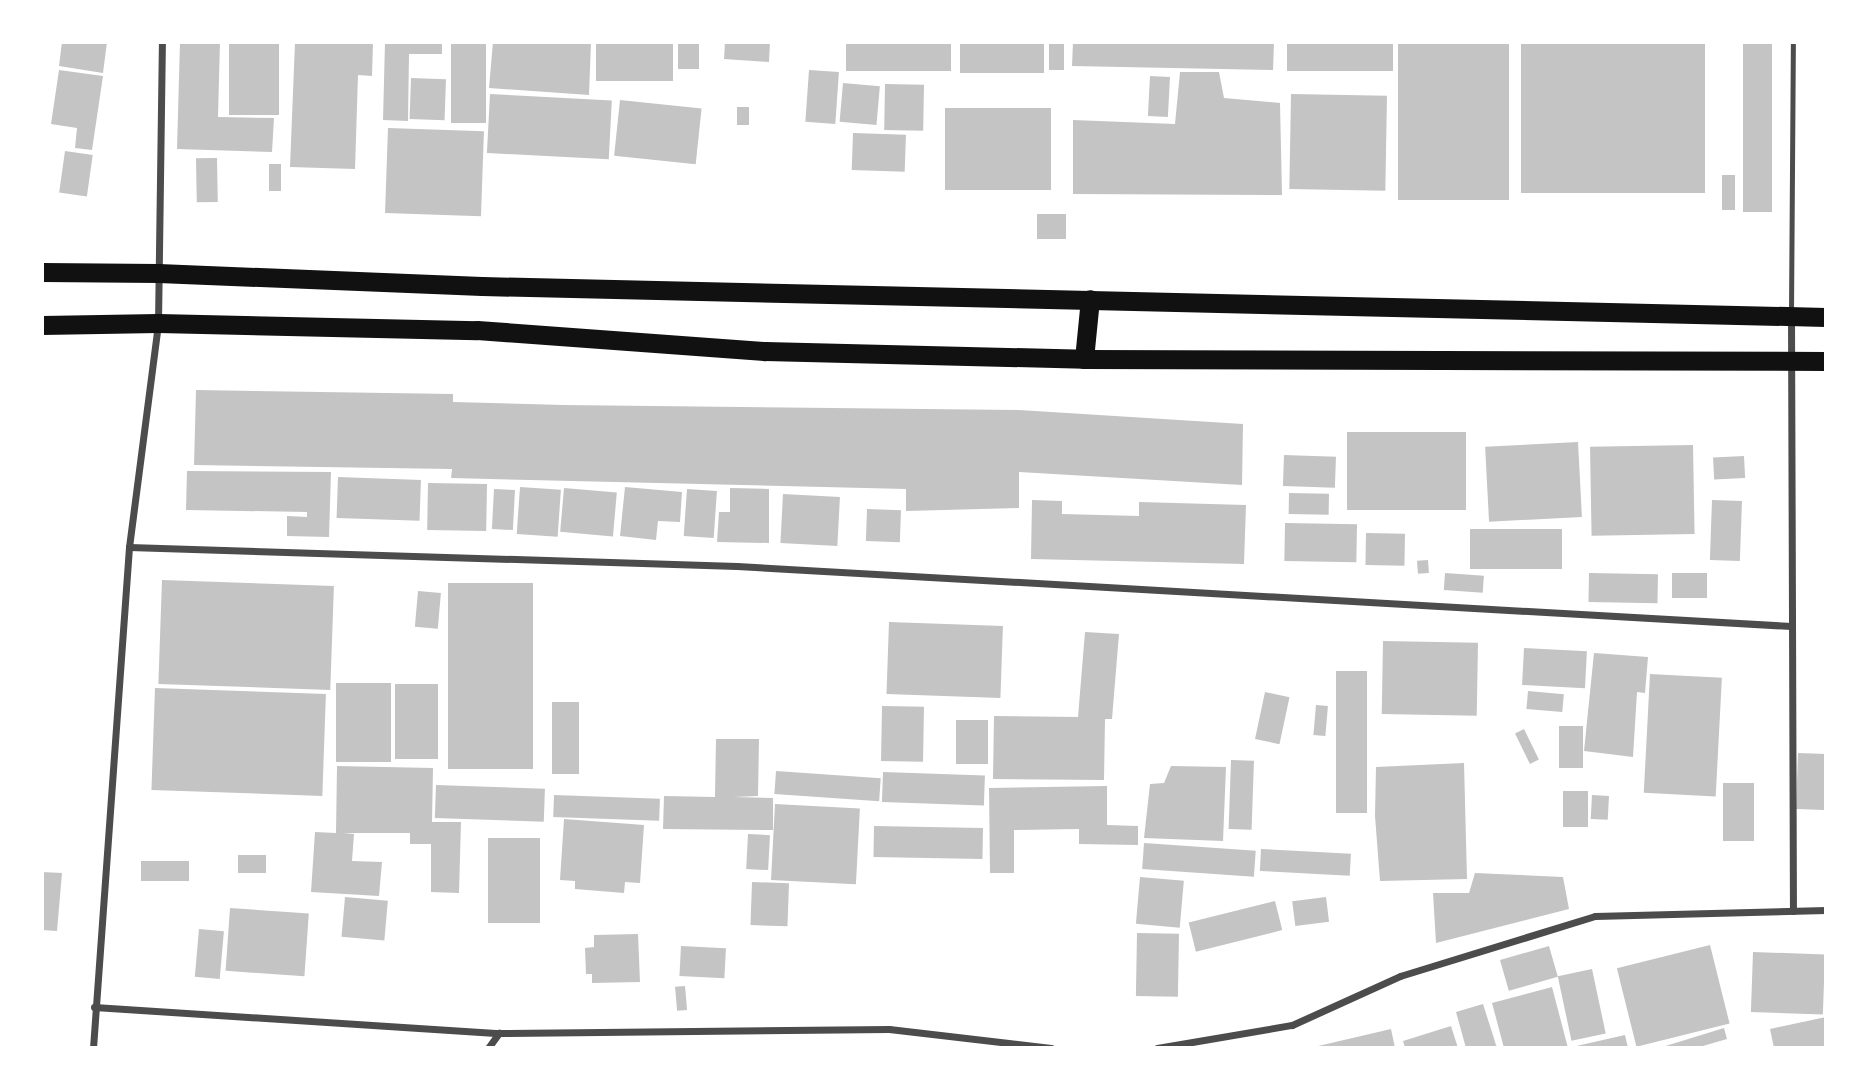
<!DOCTYPE html>
<style>
body{margin:0}
#map{position:relative;width:1868px;height:1090px;overflow:hidden;background:#fff;font-family:"Open Sans",sans-serif}
div>[style]{position:absolute}
.building>*{inset:0;background:#c4c4c4;transform-origin:0 0}
.service>*{height:5px;margin:-2.5px;padding:0 2.5px;transform-origin:2.5px;border-radius:2.5px;background:#4c4c4c}
.minor>*{height:7px;margin:-3.5px;padding:0 3.5px;transform-origin:3.5px;border-radius:3.5px;background:#4c4c4c}
.trunk>*{height:19px;margin:-9.5px;padding:0 9.5px;transform-origin:9.5px;border-radius:9.5px;background:#111}
span{translate:-50% -50%;white-space:nowrap;text-align:center;line-height:1.15;-webkit-text-stroke:7px #fff;paint-order:stroke}
.frame{position:absolute;inset:0;border:44px solid #fff;pointer-events:none}
</style>
<div id="map">
<div class="building">
<div style="clip-path:polygon(62px 42px,107px 42px,103px 73px,59px 66px)"></div>
<div style="clip-path:polygon(180px 42px,220px 42px,218px 117px,274px 118px,272px 152px,177px 149px)"></div>
<div style="left:229px;top:42px;width:50px;height:73px"></div>
<div style="clip-path:polygon(295px 42px,373px 42px,372px 76px,358px 75px,355px 169px,290px 167px)"></div>
<div style="clip-path:polygon(385px 42px,442px 42px,442px 54px,409px 54px,408px 121px,383px 120px)"></div>
<div style="left:451px;top:42px;width:35px;height:81px"></div>
<div style="clip-path:polygon(493px 42px,591px 42px,589px 95px,489px 88px)"></div>
<div style="left:596px;top:42px;width:77px;height:39px"></div>
<div style="left:678px;top:42px;width:21px;height:27px"></div>
<div style="clip-path:polygon(725px 42px,770px 42px,769px 62px,724px 59px)"></div>
<div style="left:846px;top:42px;width:105px;height:29px"></div>
<div style="left:960px;top:42px;width:84px;height:31px"></div>
<div style="left:1049px;top:42px;width:15px;height:28px"></div>
<div style="clip-path:polygon(1073px 42px,1274px 42px,1273px 70px,1072px 66px)"></div>
<div style="left:1287px;top:42px;width:106px;height:29px"></div>
<div style="left:1398px;top:42px;width:111px;height:158px"></div>
<div style="left:1521px;top:42px;width:184px;height:151px"></div>
<div style="left:1743px;top:42px;width:29px;height:170px"></div>
<div style="clip-path:polygon(59px 70px,103px 76px,92px 150px,75px 148px,77px 128px,51px 124px)"></div>
<div style="left:809px;top:70px;width:30px;height:52px;rotate:4deg"></div>
<div style="clip-path:polygon(1180px 72px,1219px 72px,1224px 98px,1280px 103px,1282px 195px,1073px 194px,1073px 120px,1175px 124px)"></div>
<div style="left:1150px;top:76px;width:20px;height:40px;rotate:3deg"></div>
<div style="left:411px;top:78px;width:35px;height:41px;rotate:2deg"></div>
<div style="left:843px;top:83px;width:37px;height:39px;rotate:5deg"></div>
<div style="left:885px;top:84px;width:39px;height:46px;rotate:1deg"></div>
<div style="left:490px;top:94px;width:122px;height:59px;rotate:3deg"></div>
<div style="left:1291px;top:94px;width:96px;height:95px;rotate:1deg"></div>
<div style="left:620px;top:100px;width:82px;height:56px;rotate:6deg"></div>
<div style="left:737px;top:107px;width:12px;height:18px"></div>
<div style="left:1051px;top:108px;width:82px;height:106px;rotate:90deg"></div>
<div style="left:388px;top:128px;width:96px;height:85px;rotate:2deg"></div>
<div style="left:853px;top:133px;width:53px;height:37px;rotate:2deg"></div>
<div style="left:65px;top:151px;width:28px;height:42px;rotate:8deg"></div>
<div style="left:217px;top:158px;width:44px;height:21px;rotate:89deg"></div>
<div style="left:269px;top:164px;width:12px;height:27px"></div>
<div style="left:1722px;top:175px;width:13px;height:35px"></div>
<div style="left:1066px;top:214px;width:25px;height:29px;rotate:90deg"></div>
<div style="clip-path:polygon(196px 390px,453px 394px,453px 402px,564px 405px,1019px 410px,1243px 424px,1242px 485px,1019px 472px,1019px 508px,906px 511px,906px 489px,451px 478px,452px 469px,194px 465px)"></div>
<div style="left:1347px;top:432px;width:119px;height:78px"></div>
<div style="left:1578px;top:442px;width:75px;height:93px;rotate:87deg"></div>
<div style="left:1693px;top:445px;width:89px;height:103px;rotate:89deg"></div>
<div style="left:1284px;top:455px;width:52px;height:31px;rotate:2deg"></div>
<div style="left:1744px;top:456px;width:22px;height:31px;rotate:87deg"></div>
<div style="clip-path:polygon(187px 471px,331px 472px,329px 537px,287px 536px,287px 516px,307px 517px,307px 512px,186px 510px)"></div>
<div style="left:338px;top:477px;width:83px;height:41px;rotate:2deg"></div>
<div style="left:428px;top:483px;width:59px;height:47px;rotate:1deg"></div>
<div style="left:520px;top:487px;width:41px;height:47px;rotate:4deg"></div>
<div style="clip-path:polygon(625px 487px,682px 492px,680px 522px,658px 521px,656px 540px,620px 536px)"></div>
<div style="left:564px;top:488px;width:53px;height:44px;rotate:5deg"></div>
<div style="clip-path:polygon(730px 488px,769px 489px,769px 543px,717px 542px,719px 512px,730px 512px)"></div>
<div style="left:494px;top:489px;width:21px;height:40px;rotate:3deg"></div>
<div style="left:687px;top:489px;width:30px;height:47px;rotate:4deg"></div>
<div style="left:1289px;top:493px;width:40px;height:21px;rotate:1deg"></div>
<div style="left:783px;top:494px;width:57px;height:49px;rotate:3deg"></div>
<div style="clip-path:polygon(1032px 500px,1062px 501px,1062px 514px,1139px 516px,1139px 502px,1246px 505px,1244px 564px,1031px 559px)"></div>
<div style="left:1712px;top:500px;width:30px;height:60px;rotate:2deg"></div>
<div style="left:867px;top:509px;width:34px;height:32px;rotate:2deg"></div>
<div style="left:1285px;top:523px;width:72px;height:38px;rotate:1deg"></div>
<div style="left:1562px;top:529px;width:40px;height:92px;rotate:90deg"></div>
<div style="left:1366px;top:533px;width:39px;height:32px;rotate:1deg"></div>
<div style="left:1428px;top:560px;width:13px;height:11px;rotate:86deg"></div>
<div style="left:1445px;top:573px;width:39px;height:17px;rotate:4deg"></div>
<div style="left:1589px;top:573px;width:69px;height:29px;rotate:1deg"></div>
<div style="left:1672px;top:573px;width:35px;height:25px"></div>
<div style="left:162px;top:580px;width:172px;height:104px;rotate:2deg"></div>
<div style="left:448px;top:583px;width:85px;height:186px"></div>
<div style="left:418px;top:591px;width:23px;height:36px;rotate:5deg"></div>
<div style="left:889px;top:622px;width:114px;height:72px;rotate:2deg"></div>
<div style="clip-path:polygon(1085px 632px,1119px 634px,1112px 719px,1105px 719px,1104px 780px,993px 779px,994px 716px,1078px 717px)"></div>
<div style="left:1383px;top:641px;width:95px;height:73px;rotate:1deg"></div>
<div style="left:1524px;top:648px;width:63px;height:37px;rotate:3deg"></div>
<div style="clip-path:polygon(1594px 653px,1648px 657px,1645px 693px,1637px 692px,1633px 757px,1584px 751px)"></div>
<div style="left:1336px;top:671px;width:31px;height:142px"></div>
<div style="left:1650px;top:674px;width:72px;height:119px;rotate:3deg"></div>
<div style="left:336px;top:683px;width:55px;height:79px"></div>
<div style="left:395px;top:684px;width:43px;height:75px"></div>
<div style="left:155px;top:688px;width:171px;height:102px;rotate:2deg"></div>
<div style="left:1528px;top:691px;width:36px;height:18px;rotate:5deg"></div>
<div style="left:1265px;top:692px;width:25px;height:48px;rotate:12deg"></div>
<div style="left:552px;top:702px;width:27px;height:72px"></div>
<div style="left:1316px;top:705px;width:12px;height:30px;rotate:5deg"></div>
<div style="left:882px;top:706px;width:42px;height:55px;rotate:1deg"></div>
<div style="left:956px;top:720px;width:32px;height:44px"></div>
<div style="left:1559px;top:726px;width:24px;height:42px"></div>
<div style="left:1524px;top:729px;width:34px;height:10px;rotate:64deg"></div>
<div style="clip-path:polygon(716px 739px,759px 739px,758px 796px,733px 797px,773px 798px,773px 830px,663px 829px,664px 796px,715px 797px)"></div>
<div style="left:1798px;top:753px;width:28px;height:56px;rotate:2deg"></div>
<div style="left:1231px;top:760px;width:23px;height:69px;rotate:2deg"></div>
<div style="clip-path:polygon(1464px 763px,1467px 879px,1380px 881px,1375px 816px,1376px 767px)"></div>
<div style="clip-path:polygon(337px 766px,433px 768px,432px 822px,461px 822px,459px 893px,431px 892px,431px 844px,410px 844px,410px 833px,344px 833px,354px 834px,352px 861px,382px 862px,379px 896px,311px 892px,315px 832px,336px 833px)"></div>
<div style="clip-path:polygon(1171px 766px,1226px 767px,1223px 841px,1144px 838px,1150px 784px,1164px 783px)"></div>
<div style="left:776px;top:771px;width:105px;height:23px;rotate:4deg"></div>
<div style="left:883px;top:772px;width:102px;height:30px;rotate:2deg"></div>
<div style="left:1723px;top:783px;width:31px;height:58px"></div>
<div style="left:436px;top:785px;width:109px;height:33px;rotate:2deg"></div>
<div style="clip-path:polygon(1107px 786px,1107px 825px,1138px 826px,1138px 845px,1079px 844px,1079px 829px,1014px 830px,1014px 873px,990px 873px,989px 788px)"></div>
<div style="left:1563px;top:791px;width:25px;height:36px"></div>
<div style="left:554px;top:795px;width:106px;height:22px;rotate:2deg"></div>
<div style="left:1592px;top:795px;width:17px;height:24px;rotate:3deg"></div>
<div style="left:775px;top:804px;width:85px;height:76px;rotate:3deg"></div>
<div style="clip-path:polygon(564px 819px,644px 825px,640px 883px,625px 882px,624px 893px,575px 889px,575px 881px,560px 880px)"></div>
<div style="left:874px;top:826px;width:109px;height:31px;rotate:1deg"></div>
<div style="left:748px;top:834px;width:22px;height:35px;rotate:3deg"></div>
<div style="left:488px;top:838px;width:52px;height:85px"></div>
<div style="left:1144px;top:843px;width:112px;height:26px;rotate:4deg"></div>
<div style="left:1261px;top:849px;width:90px;height:22px;rotate:3deg"></div>
<div style="left:266px;top:855px;width:18px;height:28px;rotate:90deg"></div>
<div style="left:141px;top:861px;width:48px;height:20px"></div>
<div style="clip-path:polygon(42px 872px,62px 873px,57px 931px,42px 930px)"></div>
<div style="clip-path:polygon(1475px 873px,1563px 877px,1569px 909px,1436px 943px,1433px 893px,1469px 893px)"></div>
<div style="left:1140px;top:877px;width:44px;height:47px;rotate:5deg"></div>
<div style="left:752px;top:882px;width:37px;height:43px;rotate:2deg"></div>
<div style="left:345px;top:897px;width:43px;height:40px;rotate:5deg"></div>
<div style="left:1326px;top:897px;width:25px;height:34px;rotate:83deg"></div>
<div style="left:1275px;top:901px;width:30px;height:89px;rotate:76deg"></div>
<div style="left:230px;top:908px;width:79px;height:63px;rotate:4deg"></div>
<div style="left:199px;top:929px;width:25px;height:48px;rotate:5deg"></div>
<div style="left:1137px;top:933px;width:42px;height:63px;rotate:1deg"></div>
<div style="clip-path:polygon(638px 934px,640px 982px,592px 983px,592px 974px,586px 974px,585px 948px,594px 947px,594px 935px)"></div>
<div style="left:1710px;top:945px;width:81px;height:96px;rotate:76deg"></div>
<div style="left:681px;top:946px;width:45px;height:30px;rotate:3deg"></div>
<div style="left:1549px;top:946px;width:32px;height:51px;rotate:74deg"></div>
<div style="left:1753px;top:952px;width:72px;height:60px;rotate:2deg"></div>
<div style="left:1592px;top:969px;width:66px;height:35px;rotate:78deg"></div>
<div style="left:685px;top:986px;width:24px;height:10px;rotate:85deg"></div>
<div style="clip-path:polygon(1552px 987px,1568px 1048px,1504px 1048px,1492px 1003px)"></div>
<div style="clip-path:polygon(1483px 1004px,1497px 1048px,1466px 1048px,1456px 1012px)"></div>
<div style="clip-path:polygon(1826px 1017px,1826px 1048px,1774px 1048px,1770px 1029px)"></div>
<div style="clip-path:polygon(1451px 1026px,1458px 1048px,1405px 1048px,1403px 1041px)"></div>
<div style="clip-path:polygon(1724px 1028px,1727px 1039px,1696px 1048px,1659px 1048px)"></div>
<div style="clip-path:polygon(1391px 1029px,1395px 1048px,1314px 1048px,1314px 1047px)"></div>
<div style="clip-path:polygon(1625px 1035px,1628px 1048px,1572px 1048px,1572px 1047px)"></div>
</div>
<div class="service">
<div style="left:1791px;top:313px;width:271px;rotate:-89.6deg"></div>
</div>
<div class="minor">
<div style="left:1791px;top:317px;width:594px;rotate:89.81deg"></div>
<div style="left:129px;top:547px;width:608px;rotate:1.79deg"></div>
<div style="left:737px;top:566px;width:1056px;rotate:3.26deg"></div>
<div style="left:94px;top:1007px;width:406px;rotate:3.7deg"></div>
<div style="left:499px;top:1033px;width:390px;rotate:-0.6deg"></div>
<div style="left:889px;top:1029px;width:163px;rotate:6.7deg"></div>
<div style="left:93px;top:1048px;width:502px;rotate:-85.89deg"></div>
<div style="left:129px;top:547px;width:226px;rotate:-82.6deg"></div>
<div style="left:158px;top:323px;width:281px;rotate:-89.2deg"></div>
<div style="left:488px;top:1048px;width:19px;rotate:-54deg"></div>
<div style="left:1157px;top:1048px;width:137px;rotate:-9.7deg"></div>
<div style="left:1292px;top:1025px;width:119px;rotate:-24.4deg"></div>
<div style="left:1400px;top:976px;width:204px;rotate:-17.1deg"></div>
<div style="left:1595px;top:916px;width:231px;rotate:-1.5deg"></div>
</div>
<div class="trunk">
<div style="left:42px;top:272px;width:116px;rotate:0.5deg"></div>
<div style="left:158px;top:273px;width:324px;rotate:2.3deg"></div>
<div style="left:482px;top:286px;width:1344px;rotate:1.32deg"></div>
<div style="left:42px;top:325px;width:116px;rotate:-1deg"></div>
<div style="left:158px;top:323px;width:319px;rotate:1.3deg"></div>
<div style="left:477px;top:330px;width:289px;rotate:4.2deg"></div>
<div style="left:765px;top:351px;width:319px;rotate:1.4deg"></div>
<div style="left:1084px;top:359px;width:742px;rotate:0.15deg"></div>
<div style="left:1084px;top:359px;width:60px;rotate:-84.3deg"></div>
</div>
<div class="frame"></div>
</div>
